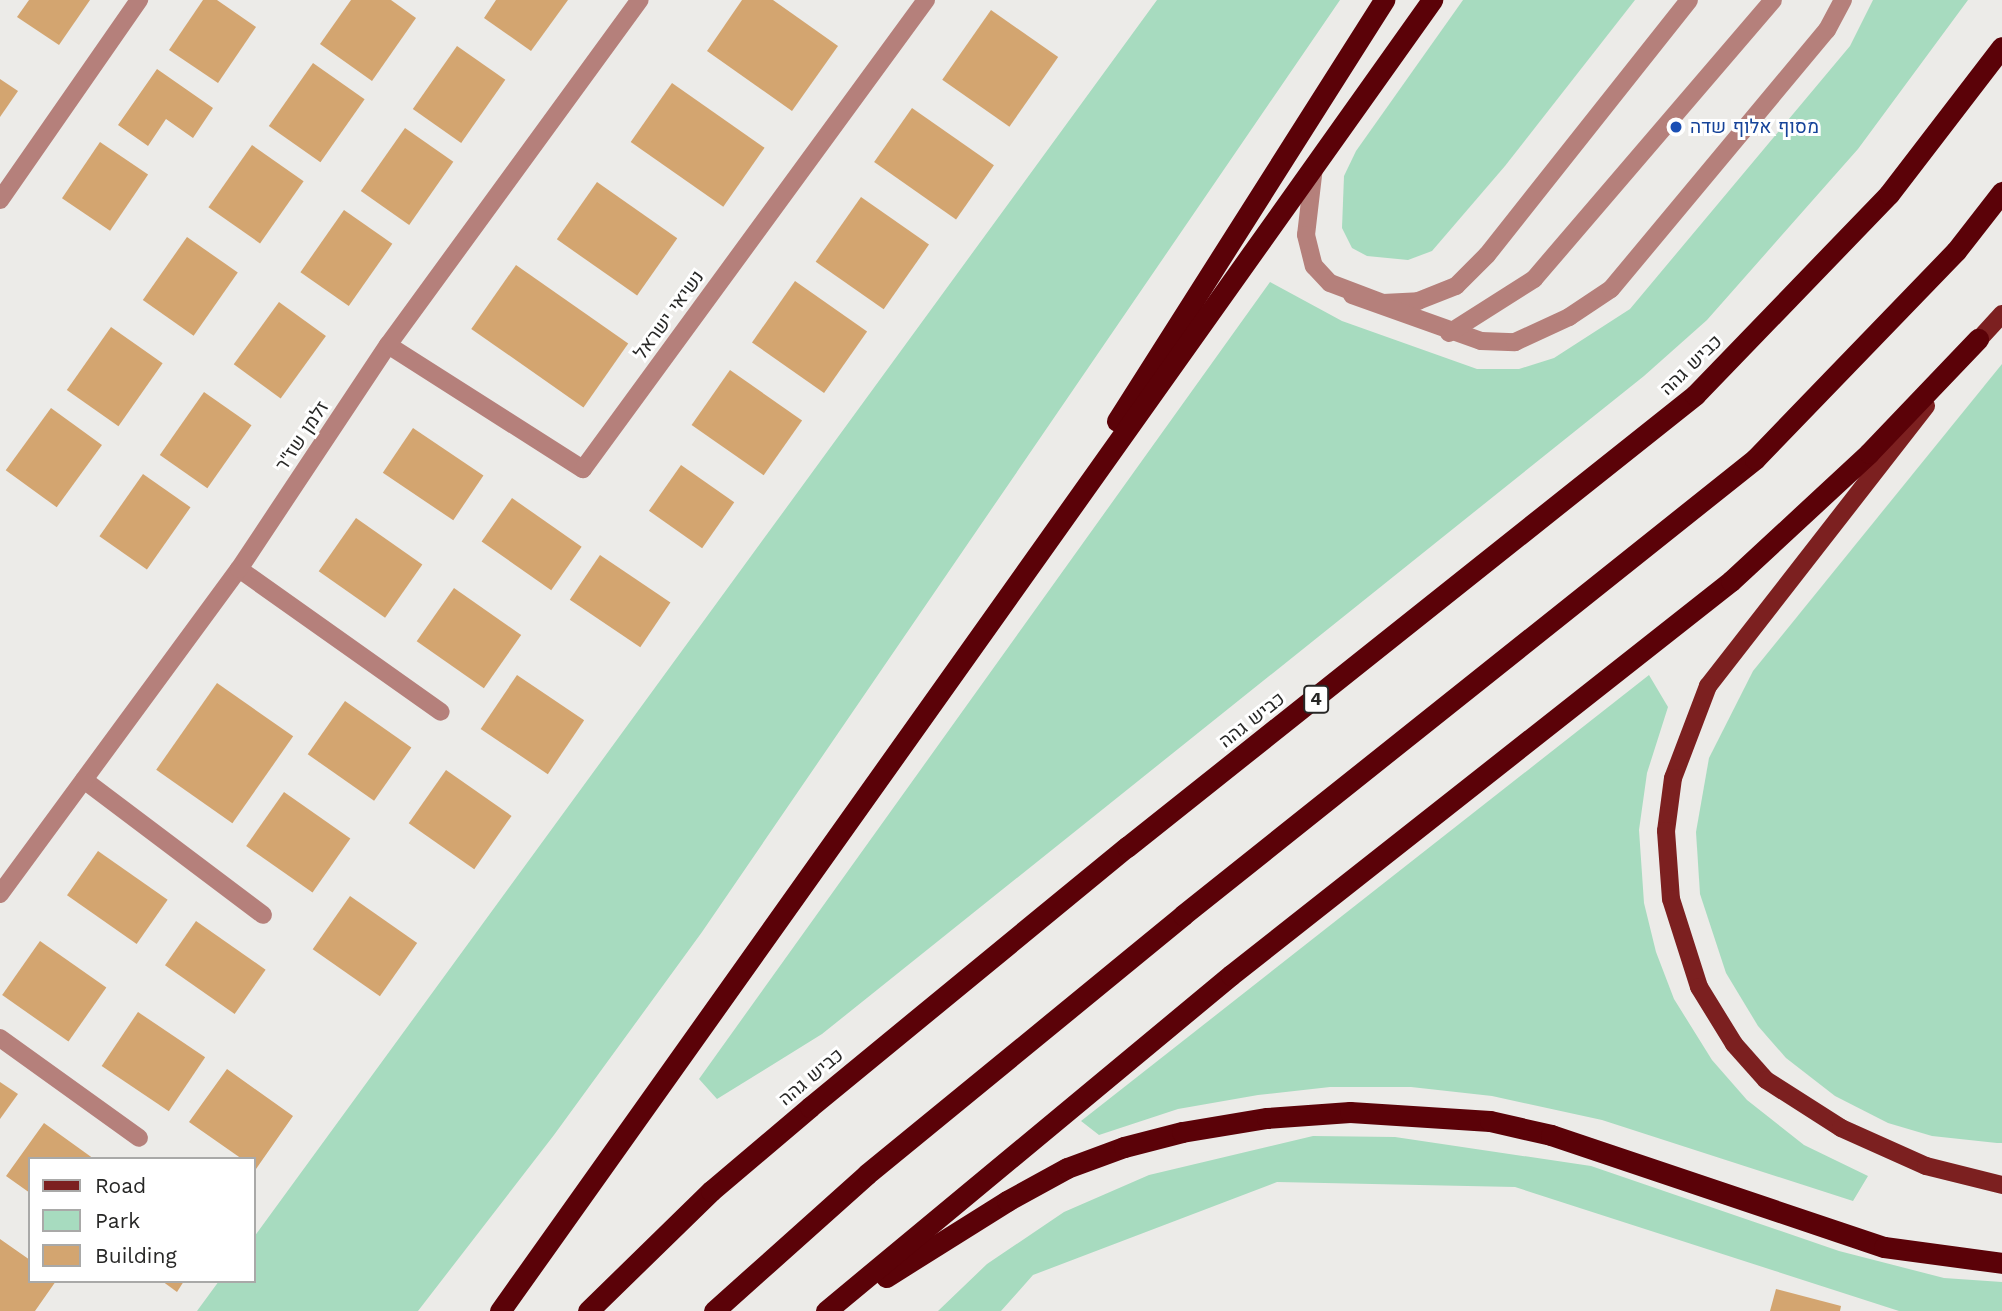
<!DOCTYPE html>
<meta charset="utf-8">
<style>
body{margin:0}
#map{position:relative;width:2002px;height:1311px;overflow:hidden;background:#ecebe8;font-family:"Work Sans",Heebo,sans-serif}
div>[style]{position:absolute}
.green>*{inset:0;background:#a7dbbf}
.building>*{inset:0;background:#d3a570;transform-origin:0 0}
.minor>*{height:18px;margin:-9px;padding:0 9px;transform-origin:9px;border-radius:9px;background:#b5807b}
.major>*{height:18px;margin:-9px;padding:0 9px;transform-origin:9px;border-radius:9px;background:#7c2020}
.highway>*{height:21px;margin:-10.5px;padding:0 10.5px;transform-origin:10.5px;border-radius:10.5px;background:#5b0208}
.dots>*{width:19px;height:19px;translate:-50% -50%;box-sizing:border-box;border:4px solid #fff;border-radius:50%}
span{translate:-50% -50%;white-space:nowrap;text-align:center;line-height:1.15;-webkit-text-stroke:6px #fff;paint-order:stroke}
.shield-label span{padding:2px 5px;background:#fff;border:2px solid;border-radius:5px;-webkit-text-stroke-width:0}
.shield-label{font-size:18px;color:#272726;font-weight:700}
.transit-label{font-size:19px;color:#164399}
.left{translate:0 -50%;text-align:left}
.street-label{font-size:19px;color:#272726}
.legend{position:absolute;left:28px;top:1157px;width:228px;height:126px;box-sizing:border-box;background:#fff;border:2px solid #a9a9a8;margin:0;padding:9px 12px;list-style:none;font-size:21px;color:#272726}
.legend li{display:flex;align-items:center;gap:14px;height:35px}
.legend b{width:35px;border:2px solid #a9a9a8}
</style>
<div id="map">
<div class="green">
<div style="clip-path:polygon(1157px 0,1340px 0,702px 932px,554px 1135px,418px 1311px,197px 1311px,219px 1281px,254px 1281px,254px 1237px)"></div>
<div style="clip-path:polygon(1463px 0,1635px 0,1505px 166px,1432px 251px,1408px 260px,1367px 256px,1352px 248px,1342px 228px,1344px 176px,1356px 151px)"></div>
<div style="clip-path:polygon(1873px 0,1968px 0,1858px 149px,1707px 320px,1644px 376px,822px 1034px,717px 1099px,699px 1079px,1270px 282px,1342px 321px,1477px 369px,1519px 369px,1554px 358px,1630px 309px,1850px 46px)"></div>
<div style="clip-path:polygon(2002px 364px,2002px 1143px,1997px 1143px,1932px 1136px,1888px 1123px,1835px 1096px,1786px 1058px,1758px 1026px,1726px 973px,1700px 894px,1696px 832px,1709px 758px,1753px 671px)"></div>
<div style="clip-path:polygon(1649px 675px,1668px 707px,1647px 773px,1639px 830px,1644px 903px,1656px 952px,1674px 999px,1712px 1060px,1747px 1100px,1804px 1145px,1868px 1176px,1853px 1201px,1602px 1120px,1492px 1096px,1411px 1087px,1330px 1087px,1258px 1095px,1178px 1109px,1099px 1135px,1081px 1121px)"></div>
<div style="clip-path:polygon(1313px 1136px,1395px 1137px,1591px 1166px,1839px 1251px,1944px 1278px,2002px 1282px,2002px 1311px,1899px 1311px,1515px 1187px,1277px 1182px,1033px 1275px,1001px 1311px,938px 1311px,987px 1264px,1064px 1212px,1149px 1175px)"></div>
</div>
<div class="building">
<div style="clip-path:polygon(29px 0,90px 0,59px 45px,17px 17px)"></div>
<div style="clip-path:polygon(203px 0,217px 0,256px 27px,218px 83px,169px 50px)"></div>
<div style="clip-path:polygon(351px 0,391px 0,416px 18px,372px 81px,320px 44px)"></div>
<div style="clip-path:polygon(496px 0,568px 0,531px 51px,484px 18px)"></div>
<div style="clip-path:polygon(742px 0,773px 0,838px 46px,792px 111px,707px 51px)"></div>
<div style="left:991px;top:10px;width:82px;height:85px;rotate:35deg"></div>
<div style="left:457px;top:46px;width:59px;height:77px;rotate:35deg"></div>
<div style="left:313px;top:63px;width:63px;height:77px;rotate:35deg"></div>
<div style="clip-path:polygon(157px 69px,213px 108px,193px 138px,166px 119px,148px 146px,118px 125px)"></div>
<div style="clip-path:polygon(0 79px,18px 91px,0 117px)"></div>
<div style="left:672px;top:83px;width:113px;height:72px;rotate:35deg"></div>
<div style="left:912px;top:108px;width:100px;height:66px;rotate:35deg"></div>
<div style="left:405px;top:128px;width:59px;height:77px;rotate:35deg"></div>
<div style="left:100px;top:142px;width:58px;height:68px;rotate:34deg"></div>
<div style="left:252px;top:145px;width:63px;height:76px;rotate:35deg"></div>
<div style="left:597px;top:182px;width:98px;height:70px;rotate:35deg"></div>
<div style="left:861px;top:197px;width:83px;height:79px;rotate:35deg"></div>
<div style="left:344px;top:210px;width:59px;height:76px;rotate:35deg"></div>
<div style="left:187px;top:237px;width:62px;height:77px;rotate:35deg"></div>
<div style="left:516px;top:265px;width:137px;height:78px;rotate:35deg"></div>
<div style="left:795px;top:281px;width:88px;height:75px;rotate:35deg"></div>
<div style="left:279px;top:302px;width:58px;height:77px;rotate:36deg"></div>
<div style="left:111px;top:327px;width:63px;height:77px;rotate:35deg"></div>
<div style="left:730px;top:370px;width:88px;height:67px;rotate:35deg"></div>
<div style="left:204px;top:392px;width:58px;height:77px;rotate:35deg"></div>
<div style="left:51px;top:408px;width:63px;height:77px;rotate:36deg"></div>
<div style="left:413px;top:428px;width:85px;height:54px;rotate:34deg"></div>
<div style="left:681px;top:465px;width:65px;height:56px;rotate:35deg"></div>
<div style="left:143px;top:474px;width:58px;height:76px;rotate:35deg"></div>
<div style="left:512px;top:498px;width:85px;height:53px;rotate:35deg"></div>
<div style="left:356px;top:518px;width:81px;height:65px;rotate:35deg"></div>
<div style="left:600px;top:555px;width:85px;height:54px;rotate:34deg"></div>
<div style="left:454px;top:588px;width:82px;height:65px;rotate:35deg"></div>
<div style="left:517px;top:675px;width:81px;height:65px;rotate:34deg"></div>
<div style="left:217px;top:683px;width:93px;height:106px;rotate:35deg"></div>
<div style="left:345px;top:701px;width:81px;height:65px;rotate:35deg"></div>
<div style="left:446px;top:770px;width:80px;height:65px;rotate:35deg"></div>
<div style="left:284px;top:792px;width:81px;height:66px;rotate:35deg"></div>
<div style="left:98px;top:851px;width:85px;height:54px;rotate:35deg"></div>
<div style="left:350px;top:896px;width:82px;height:65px;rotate:35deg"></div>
<div style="left:196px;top:921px;width:85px;height:54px;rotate:35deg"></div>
<div style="left:40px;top:941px;width:81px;height:66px;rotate:35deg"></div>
<div style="left:138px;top:1012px;width:81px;height:65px;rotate:34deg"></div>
<div style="clip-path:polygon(227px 1069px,293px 1116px,256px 1169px,254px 1159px,242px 1159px,189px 1122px)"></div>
<div style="clip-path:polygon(0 1082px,18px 1094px,0 1119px)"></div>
<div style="clip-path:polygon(44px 1123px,94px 1159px,30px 1159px,30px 1193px,6px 1176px)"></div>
<div style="clip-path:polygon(0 1239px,30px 1260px,30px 1281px,56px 1281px,35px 1311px,0 1311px)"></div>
<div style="clip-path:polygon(162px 1281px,184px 1281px,177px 1292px)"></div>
<div style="clip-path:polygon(1776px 1289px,1841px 1306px,1840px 1311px,1770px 1311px)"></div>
</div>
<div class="minor">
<div style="left:1314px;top:167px;width:68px;rotate:96.7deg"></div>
<div style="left:1306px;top:235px;width:32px;rotate:76deg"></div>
<div style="left:1314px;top:266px;width:23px;rotate:47deg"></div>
<div style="left:1330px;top:283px;width:57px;rotate:20.7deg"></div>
<div style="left:1383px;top:303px;width:35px;rotate:-3deg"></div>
<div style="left:1418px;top:301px;width:41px;rotate:-21.5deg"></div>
<div style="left:1456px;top:286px;width:44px;rotate:-45deg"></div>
<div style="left:1487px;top:255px;width:325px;rotate:-51.6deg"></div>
<div style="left:0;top:200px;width:244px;rotate:-55.2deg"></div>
<div style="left:1352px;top:295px;width:137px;rotate:19.6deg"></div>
<div style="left:1481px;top:341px;width:34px;rotate:2deg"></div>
<div style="left:1515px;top:342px;width:60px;rotate:-24.8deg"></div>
<div style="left:1569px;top:317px;width:50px;rotate:-33.7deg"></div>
<div style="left:1611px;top:289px;width:337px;rotate:-50.2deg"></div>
<div style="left:1827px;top:30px;width:34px;rotate:-62deg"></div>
<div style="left:1449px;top:333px;width:101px;rotate:-32.4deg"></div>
<div style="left:1534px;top:279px;width:367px;rotate:-49.4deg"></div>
<div style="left:388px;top:345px;width:231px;rotate:32.5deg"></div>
<div style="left:583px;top:469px;width:581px;rotate:-53.82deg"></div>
<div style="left:239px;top:569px;width:247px;rotate:35.3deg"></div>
<div style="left:84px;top:780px;width:224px;rotate:37deg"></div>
<div style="left:0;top:894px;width:403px;rotate:-53.7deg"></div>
<div style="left:239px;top:569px;width:269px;rotate:-56.4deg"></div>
<div style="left:388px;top:345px;width:427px;rotate:-53.9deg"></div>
<div style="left:0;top:1038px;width:171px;rotate:35.7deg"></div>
</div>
<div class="major">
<div style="left:1971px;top:348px;width:46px;rotate:-47.6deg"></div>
<div style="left:1926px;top:406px;width:355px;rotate:127.9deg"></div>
<div style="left:1708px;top:686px;width:98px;rotate:110.8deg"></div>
<div style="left:1673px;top:778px;width:53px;rotate:97.5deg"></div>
<div style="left:1666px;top:831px;width:68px;rotate:85.8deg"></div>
<div style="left:1671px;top:899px;width:92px;rotate:72.3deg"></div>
<div style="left:1699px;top:987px;width:67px;rotate:58.4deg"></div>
<div style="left:1734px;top:1044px;width:48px;rotate:48.4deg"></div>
<div style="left:1766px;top:1080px;width:89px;rotate:32.6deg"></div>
<div style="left:1841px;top:1128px;width:93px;rotate:24.1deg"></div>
<div style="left:1926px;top:1166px;width:78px;rotate:14deg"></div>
</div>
<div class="highway">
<div style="left:1117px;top:421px;width:499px;rotate:-57.6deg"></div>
<div style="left:886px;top:1277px;width:143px;rotate:-32.1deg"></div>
<div style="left:1007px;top:1201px;width:68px;rotate:-28.8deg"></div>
<div style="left:1067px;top:1168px;width:61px;rotate:-20.2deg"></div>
<div style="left:1124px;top:1147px;width:60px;rotate:-14.5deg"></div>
<div style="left:1182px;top:1132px;width:86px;rotate:-9.4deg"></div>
<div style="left:1267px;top:1118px;width:83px;rotate:-4.1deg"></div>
<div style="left:1350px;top:1112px;width:140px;rotate:3.7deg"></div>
<div style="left:1490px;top:1121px;width:63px;rotate:12.9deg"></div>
<div style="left:1551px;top:1135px;width:351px;rotate:18.6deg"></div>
<div style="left:1884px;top:1247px;width:119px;rotate:7.7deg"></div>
<div style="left:500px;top:1311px;width:1609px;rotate:-54.59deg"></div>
<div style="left:588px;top:1311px;width:172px;rotate:-44.3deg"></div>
<div style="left:711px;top:1191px;width:130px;rotate:-40.3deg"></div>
<div style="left:810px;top:1107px;width:410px;rotate:-39.4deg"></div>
<div style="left:1127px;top:847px;width:726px;rotate:-38.51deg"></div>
<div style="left:1695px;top:395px;width:279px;rotate:-46deg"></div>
<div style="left:1889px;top:194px;width:185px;rotate:-52.5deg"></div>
<div style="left:714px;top:1311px;width:205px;rotate:-41.8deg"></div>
<div style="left:867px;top:1174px;width:409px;rotate:-39.3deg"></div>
<div style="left:1183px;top:915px;width:732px;rotate:-38.56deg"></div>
<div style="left:1755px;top:459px;width:289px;rotate:-46deg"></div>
<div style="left:1956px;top:251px;width:75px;rotate:-52.1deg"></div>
<div style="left:826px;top:1311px;width:526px;rotate:-39.68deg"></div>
<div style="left:1231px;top:975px;width:637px;rotate:-38.24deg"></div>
<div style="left:1731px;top:581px;width:188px;rotate:-42.8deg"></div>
<div style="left:1869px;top:453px;width:158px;rotate:-46.3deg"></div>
</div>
<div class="dots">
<div style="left:1676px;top:127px;background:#1a4fb4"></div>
</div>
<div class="shield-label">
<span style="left:1316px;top:699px">4</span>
</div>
<div class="transit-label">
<span class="left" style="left:1690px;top:127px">מסוף אלוף שדה</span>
</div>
<div class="street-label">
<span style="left:669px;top:315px;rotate:-54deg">נשיאי ישראל</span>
<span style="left:1691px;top:365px;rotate:-44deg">כביש גהה</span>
<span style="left:302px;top:436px;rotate:-56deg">זלמן שז"ר</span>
<span style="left:1252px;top:720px;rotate:-38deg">כביש גהה</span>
<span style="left:811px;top:1077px;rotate:-40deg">כביש גהה</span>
</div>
<ul class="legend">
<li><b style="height:9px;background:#7c2020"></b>Road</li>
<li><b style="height:19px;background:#a7dbbf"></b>Park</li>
<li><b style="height:19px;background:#d3a570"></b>Building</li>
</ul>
</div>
